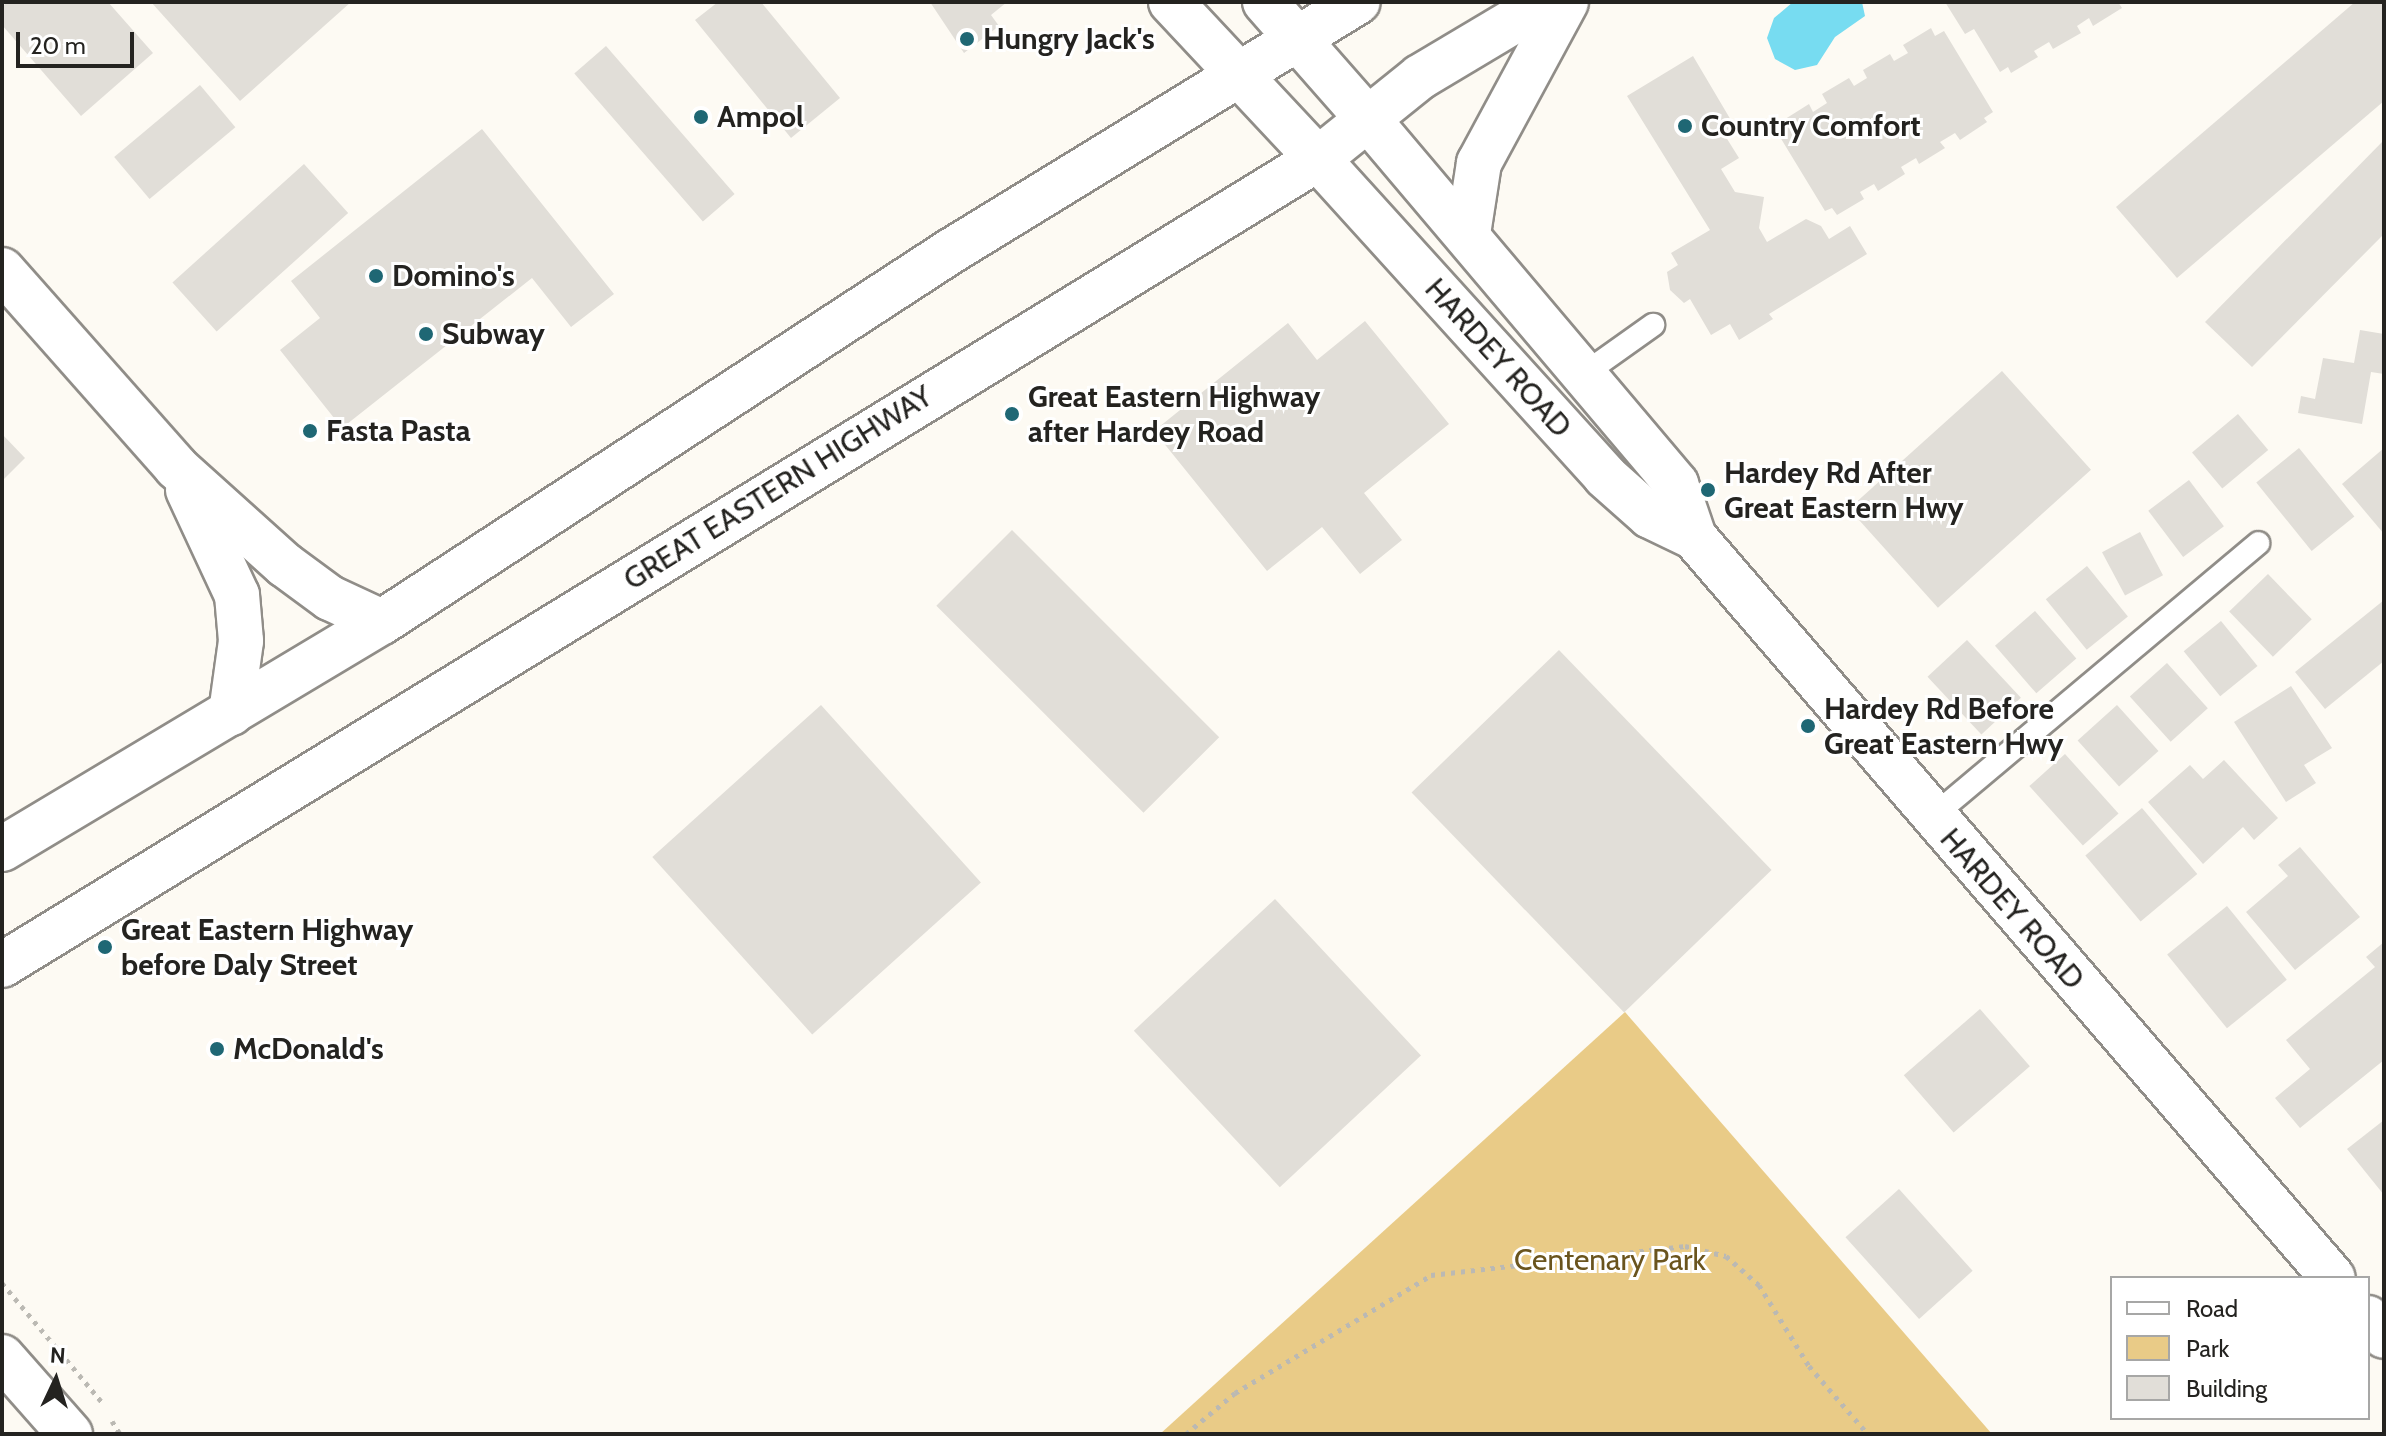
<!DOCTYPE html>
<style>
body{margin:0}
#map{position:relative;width:2386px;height:1436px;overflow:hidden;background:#fdfaf3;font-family:Cabin,sans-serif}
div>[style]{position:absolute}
.green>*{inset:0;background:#e9cb87}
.water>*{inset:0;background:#77dcf1}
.building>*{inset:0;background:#e1ded8;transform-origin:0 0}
.path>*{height:5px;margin-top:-2.5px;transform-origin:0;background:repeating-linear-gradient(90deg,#bbb9b3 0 4px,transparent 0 10px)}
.roads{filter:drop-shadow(2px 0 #908d88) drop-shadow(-2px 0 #908d88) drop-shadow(0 2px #908d88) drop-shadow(0 -2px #908d88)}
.service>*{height:22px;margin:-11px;padding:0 11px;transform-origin:11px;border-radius:11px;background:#fff}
.minor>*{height:44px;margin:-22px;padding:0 22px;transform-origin:22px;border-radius:22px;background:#fff}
.secondary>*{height:44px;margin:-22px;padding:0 22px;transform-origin:22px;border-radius:22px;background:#fff}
.primary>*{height:44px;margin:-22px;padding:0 22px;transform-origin:22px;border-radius:22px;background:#fff}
.trunk>*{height:44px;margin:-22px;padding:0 22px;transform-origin:22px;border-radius:22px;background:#fff}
.dots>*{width:22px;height:22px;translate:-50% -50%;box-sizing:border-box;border:4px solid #fff;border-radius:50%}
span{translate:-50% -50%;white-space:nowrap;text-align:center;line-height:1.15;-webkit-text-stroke:6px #fff;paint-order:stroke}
.poi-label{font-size:30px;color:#242320;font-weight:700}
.left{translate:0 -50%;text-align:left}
.street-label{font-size:30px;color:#242320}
.park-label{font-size:30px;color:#6a541d}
.frame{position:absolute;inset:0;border:4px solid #242320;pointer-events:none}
.legend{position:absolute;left:2110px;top:1276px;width:260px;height:144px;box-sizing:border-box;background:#fff;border:2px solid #a7a7a6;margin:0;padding:10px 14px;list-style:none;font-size:24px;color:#242320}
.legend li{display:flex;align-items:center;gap:16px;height:40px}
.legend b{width:40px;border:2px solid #a7a7a6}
.north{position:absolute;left:16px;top:1340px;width:80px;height:80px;-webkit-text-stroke:6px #fff;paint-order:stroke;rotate:4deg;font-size:22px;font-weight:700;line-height:32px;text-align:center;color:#242320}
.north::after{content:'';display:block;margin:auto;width:28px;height:36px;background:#242320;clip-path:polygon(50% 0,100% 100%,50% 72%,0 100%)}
.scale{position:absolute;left:16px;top:32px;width:118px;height:36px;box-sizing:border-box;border:4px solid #242320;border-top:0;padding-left:10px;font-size:24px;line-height:28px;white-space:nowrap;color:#242320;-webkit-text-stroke:6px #fff;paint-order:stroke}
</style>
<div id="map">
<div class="green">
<div style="clip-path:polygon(1625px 1012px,1992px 1434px,1160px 1434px)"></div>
</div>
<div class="water">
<div style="clip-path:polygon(1793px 2px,1862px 2px,1865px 16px,1835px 37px,1817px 65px,1795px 70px,1775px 59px,1767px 38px,1774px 18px)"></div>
</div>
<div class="building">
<div style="clip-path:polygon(7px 2px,108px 2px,153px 53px,81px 116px,2px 25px,2px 7px)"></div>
<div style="clip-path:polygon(151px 2px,351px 2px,240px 101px)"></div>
<div style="clip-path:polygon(718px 2px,761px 2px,840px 98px,791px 138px,695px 20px)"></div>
<div style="clip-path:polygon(930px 2px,1007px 2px,991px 15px,999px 26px,964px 53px)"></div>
<div style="clip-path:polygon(1945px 2px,2118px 2px,2122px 8px,2093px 26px,2089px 18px,2077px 26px,2081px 33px,2053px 49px,2049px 42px,2034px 51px,2038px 57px,2011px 73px,2008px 67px,2000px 72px,1974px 29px,1965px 34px)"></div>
<div style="clip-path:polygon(2355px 2px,2384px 2px,2384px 101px,2177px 278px,2116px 207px)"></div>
<div style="clip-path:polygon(1931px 28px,1935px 36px,1944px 31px,1993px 112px,1984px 118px,1987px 122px,1960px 140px,1955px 133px,1940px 142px,1945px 148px,1919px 164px,1916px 158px,1901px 167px,1905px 174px,1878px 191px,1874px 184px,1860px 192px,1864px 199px,1837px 215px,1832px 208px,1825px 211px,1777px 132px,1786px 127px,1782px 121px,1809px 104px,1813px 112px,1827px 103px,1822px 94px,1849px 78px,1854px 86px,1867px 78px,1863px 70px,1890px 54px,1894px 61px,1908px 53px,1903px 45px)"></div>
<div style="left:606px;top:46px;width:196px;height:42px;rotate:49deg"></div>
<div style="clip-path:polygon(1693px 56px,1735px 127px,1724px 134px,1739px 158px,1721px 169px,1735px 192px,1764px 197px,1759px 228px,1767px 242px,1806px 219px,1821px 226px,1829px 239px,1850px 226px,1867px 254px,1769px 314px,1773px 319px,1739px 340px,1730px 324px,1711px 335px,1690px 299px,1684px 303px,1670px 290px,1667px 272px,1678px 265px,1671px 253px,1710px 230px,1627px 96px)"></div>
<div style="left:200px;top:85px;width:55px;height:112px;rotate:50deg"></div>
<div style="clip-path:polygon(482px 129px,614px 294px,571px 327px,532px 278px,342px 428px,280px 350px,320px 318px,291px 281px)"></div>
<div style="clip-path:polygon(2384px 140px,2384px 234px,2252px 367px,2205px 322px)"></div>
<div style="left:304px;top:164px;width:66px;height:177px;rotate:48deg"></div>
<div style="clip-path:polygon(1365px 321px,1449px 424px,1364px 493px,1402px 540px,1360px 574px,1322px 527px,1267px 571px,1154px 431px,1288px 323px,1317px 360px)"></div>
<div style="clip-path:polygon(2360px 330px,2384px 334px,2384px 374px,2371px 372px,2362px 424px,2298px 413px,2301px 396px,2315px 399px,2323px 358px,2354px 363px)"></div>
<div style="left:2002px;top:371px;width:133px;height:206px;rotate:48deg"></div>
<div style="left:2238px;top:414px;width:47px;height:60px;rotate:50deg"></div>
<div style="clip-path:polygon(2px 434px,25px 458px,2px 481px)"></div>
<div style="left:2299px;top:448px;width:88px;height:55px;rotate:51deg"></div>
<div style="clip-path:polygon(2384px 448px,2384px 534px,2342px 484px)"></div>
<div style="left:2189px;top:480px;width:58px;height:51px;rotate:53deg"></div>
<div style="left:1012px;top:530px;width:293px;height:107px;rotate:45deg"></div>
<div style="left:2140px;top:532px;width:49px;height:43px;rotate:62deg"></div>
<div style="left:2087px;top:566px;width:65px;height:53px;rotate:51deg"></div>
<div style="left:2268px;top:574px;width:63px;height:54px;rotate:46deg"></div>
<div style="clip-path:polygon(2384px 600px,2384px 661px,2325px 709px,2295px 672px)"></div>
<div style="left:2035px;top:611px;width:63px;height:53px;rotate:49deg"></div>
<div style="left:2221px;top:621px;width:58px;height:48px;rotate:51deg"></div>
<div style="left:1967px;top:640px;width:79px;height:54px;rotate:47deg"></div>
<div style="left:1559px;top:650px;width:306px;height:205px;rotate:46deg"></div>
<div style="left:2167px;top:663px;width:61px;height:50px;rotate:48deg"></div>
<div style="clip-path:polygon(2291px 686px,2332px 748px,2304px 765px,2316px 783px,2286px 802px,2234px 722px)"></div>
<div style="left:821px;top:705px;width:239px;height:227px;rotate:48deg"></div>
<div style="left:2117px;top:705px;width:62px;height:53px;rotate:48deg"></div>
<div style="left:2065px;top:754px;width:80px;height:48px;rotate:48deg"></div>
<div style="clip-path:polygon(2224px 760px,2278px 818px,2254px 840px,2243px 827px,2203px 864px,2148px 802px,2190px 765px,2203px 779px)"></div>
<div style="left:2142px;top:808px;width:86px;height:74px;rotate:50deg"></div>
<div style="clip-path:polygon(2300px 847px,2360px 917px,2295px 970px,2246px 912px,2288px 876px,2278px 865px)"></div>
<div style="left:1275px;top:899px;width:214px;height:193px;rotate:47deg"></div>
<div style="left:2227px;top:906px;width:95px;height:77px;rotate:51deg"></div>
<div style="clip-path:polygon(2384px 942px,2384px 1060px,2300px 1128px,2275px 1098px,2310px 1069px,2286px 1040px,2375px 967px,2366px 957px)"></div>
<div style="left:1980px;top:1009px;width:76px;height:101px;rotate:49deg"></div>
<div style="clip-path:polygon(2384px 1120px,2384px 1195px,2347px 1149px)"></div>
<div style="left:1899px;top:1189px;width:110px;height:72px;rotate:48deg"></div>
</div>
<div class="path">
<div style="left:2px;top:1283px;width:155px;rotate:50deg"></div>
<div style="left:112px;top:1421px;width:15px;rotate:58deg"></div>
<div style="left:1186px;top:1434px;width:64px;rotate:-39.9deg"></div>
<div style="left:1235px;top:1393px;width:229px;rotate:-31deg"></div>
<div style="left:1431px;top:1275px;width:256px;rotate:-6.5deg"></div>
<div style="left:1685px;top:1246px;width:42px;rotate:13.7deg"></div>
<div style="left:1726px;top:1256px;width:44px;rotate:41.3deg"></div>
<div style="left:1759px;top:1285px;width:95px;rotate:58.3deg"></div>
<div style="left:1809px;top:1366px;width:90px;rotate:49.1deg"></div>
</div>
<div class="roads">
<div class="service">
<div style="left:1584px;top:374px;width:85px;rotate:-35.4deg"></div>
<div style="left:1932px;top:817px;width:426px;rotate:-40deg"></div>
</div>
<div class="minor">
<div style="left:2px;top:270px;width:263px;rotate:48.5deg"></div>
<div style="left:176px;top:467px;width:147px;rotate:42deg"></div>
<div style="left:285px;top:565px;width:56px;rotate:36.3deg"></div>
<div style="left:330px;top:598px;width:57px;rotate:24.8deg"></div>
<div style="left:188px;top:490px;width:116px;rotate:65deg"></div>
<div style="left:237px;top:595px;width:46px;rotate:85deg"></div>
<div style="left:241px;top:641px;width:73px;rotate:97.9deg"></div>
<div style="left:2px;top:1357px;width:103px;rotate:48.6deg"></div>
</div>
<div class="secondary">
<div style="left:1367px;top:118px;width:479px;rotate:49.8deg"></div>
<div style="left:1676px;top:484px;width:56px;rotate:71.2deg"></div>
<div style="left:1694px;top:537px;width:978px;rotate:49.23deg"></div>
<div style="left:1318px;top:159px;width:428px;rotate:47.8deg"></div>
<div style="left:1605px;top:476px;width:60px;rotate:41.6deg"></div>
<div style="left:1650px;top:516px;width:49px;rotate:25.5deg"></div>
<div style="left:2368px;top:1318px;width:24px;rotate:48deg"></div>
</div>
<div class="primary">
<div style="left:1171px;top:2px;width:215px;rotate:46.9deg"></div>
<div style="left:1265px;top:2px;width:154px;rotate:48.7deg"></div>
</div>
<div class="trunk">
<div style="left:1468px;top:234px;width:72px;rotate:-81.2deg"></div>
<div style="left:1479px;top:163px;width:183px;rotate:-61.6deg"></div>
<div style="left:2px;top:849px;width:443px;rotate:-30.9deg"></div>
<div style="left:382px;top:622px;width:679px;rotate:-33.11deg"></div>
<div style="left:951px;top:251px;width:477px;rotate:-31.5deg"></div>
<div style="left:2px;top:965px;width:1543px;rotate:-31.49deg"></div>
<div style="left:1318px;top:159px;width:131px;rotate:-38.8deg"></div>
<div style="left:1420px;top:77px;width:147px;rotate:-30.8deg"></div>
</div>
</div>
<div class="dots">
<div style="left:967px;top:39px;background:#1f6774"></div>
<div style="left:701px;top:117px;background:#1f6774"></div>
<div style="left:1685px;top:126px;background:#1f6774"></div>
<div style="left:376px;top:276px;background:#1f6774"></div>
<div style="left:426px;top:334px;background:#1f6774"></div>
<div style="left:1012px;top:414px;background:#1f6774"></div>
<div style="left:310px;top:431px;background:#1f6774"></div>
<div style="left:1708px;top:490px;background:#1f6774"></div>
<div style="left:1808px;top:726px;background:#1f6774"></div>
<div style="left:105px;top:947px;background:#1f6774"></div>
<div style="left:217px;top:1049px;background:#1f6774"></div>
</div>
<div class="poi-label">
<span class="left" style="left:983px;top:39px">Hungry Jack's</span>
<span class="left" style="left:717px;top:117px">Ampol</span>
<span class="left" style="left:1701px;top:126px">Country Comfort</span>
<span class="left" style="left:392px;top:276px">Domino's</span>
<span class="left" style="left:442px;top:334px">Subway</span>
<span class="left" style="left:1028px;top:414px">Great Eastern Highway<br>after Hardey Road</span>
<span class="left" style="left:326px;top:431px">Fasta Pasta</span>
<span class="left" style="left:1724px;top:490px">Hardey Rd After<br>Great Eastern Hwy</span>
<span class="left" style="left:1824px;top:726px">Hardey Rd Before<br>Great Eastern Hwy</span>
<span class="left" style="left:121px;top:947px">Great Eastern Highway<br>before Daly Street</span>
<span class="left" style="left:233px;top:1049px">McDonald's</span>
</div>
<div class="street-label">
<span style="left:1498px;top:358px;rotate:48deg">HARDEY ROAD</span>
<span style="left:778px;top:488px;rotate:-32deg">GREAT EASTERN HIGHWAY</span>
<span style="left:2012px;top:909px;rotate:49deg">HARDEY ROAD</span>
</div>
<div class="park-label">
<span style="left:1610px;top:1260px">Centenary Park</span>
</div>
<div class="frame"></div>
<ul class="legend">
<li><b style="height:10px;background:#fff"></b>Road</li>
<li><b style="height:22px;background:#e9cb87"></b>Park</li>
<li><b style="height:22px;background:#e1ded8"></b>Building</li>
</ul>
<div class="north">N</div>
<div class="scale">20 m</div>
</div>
